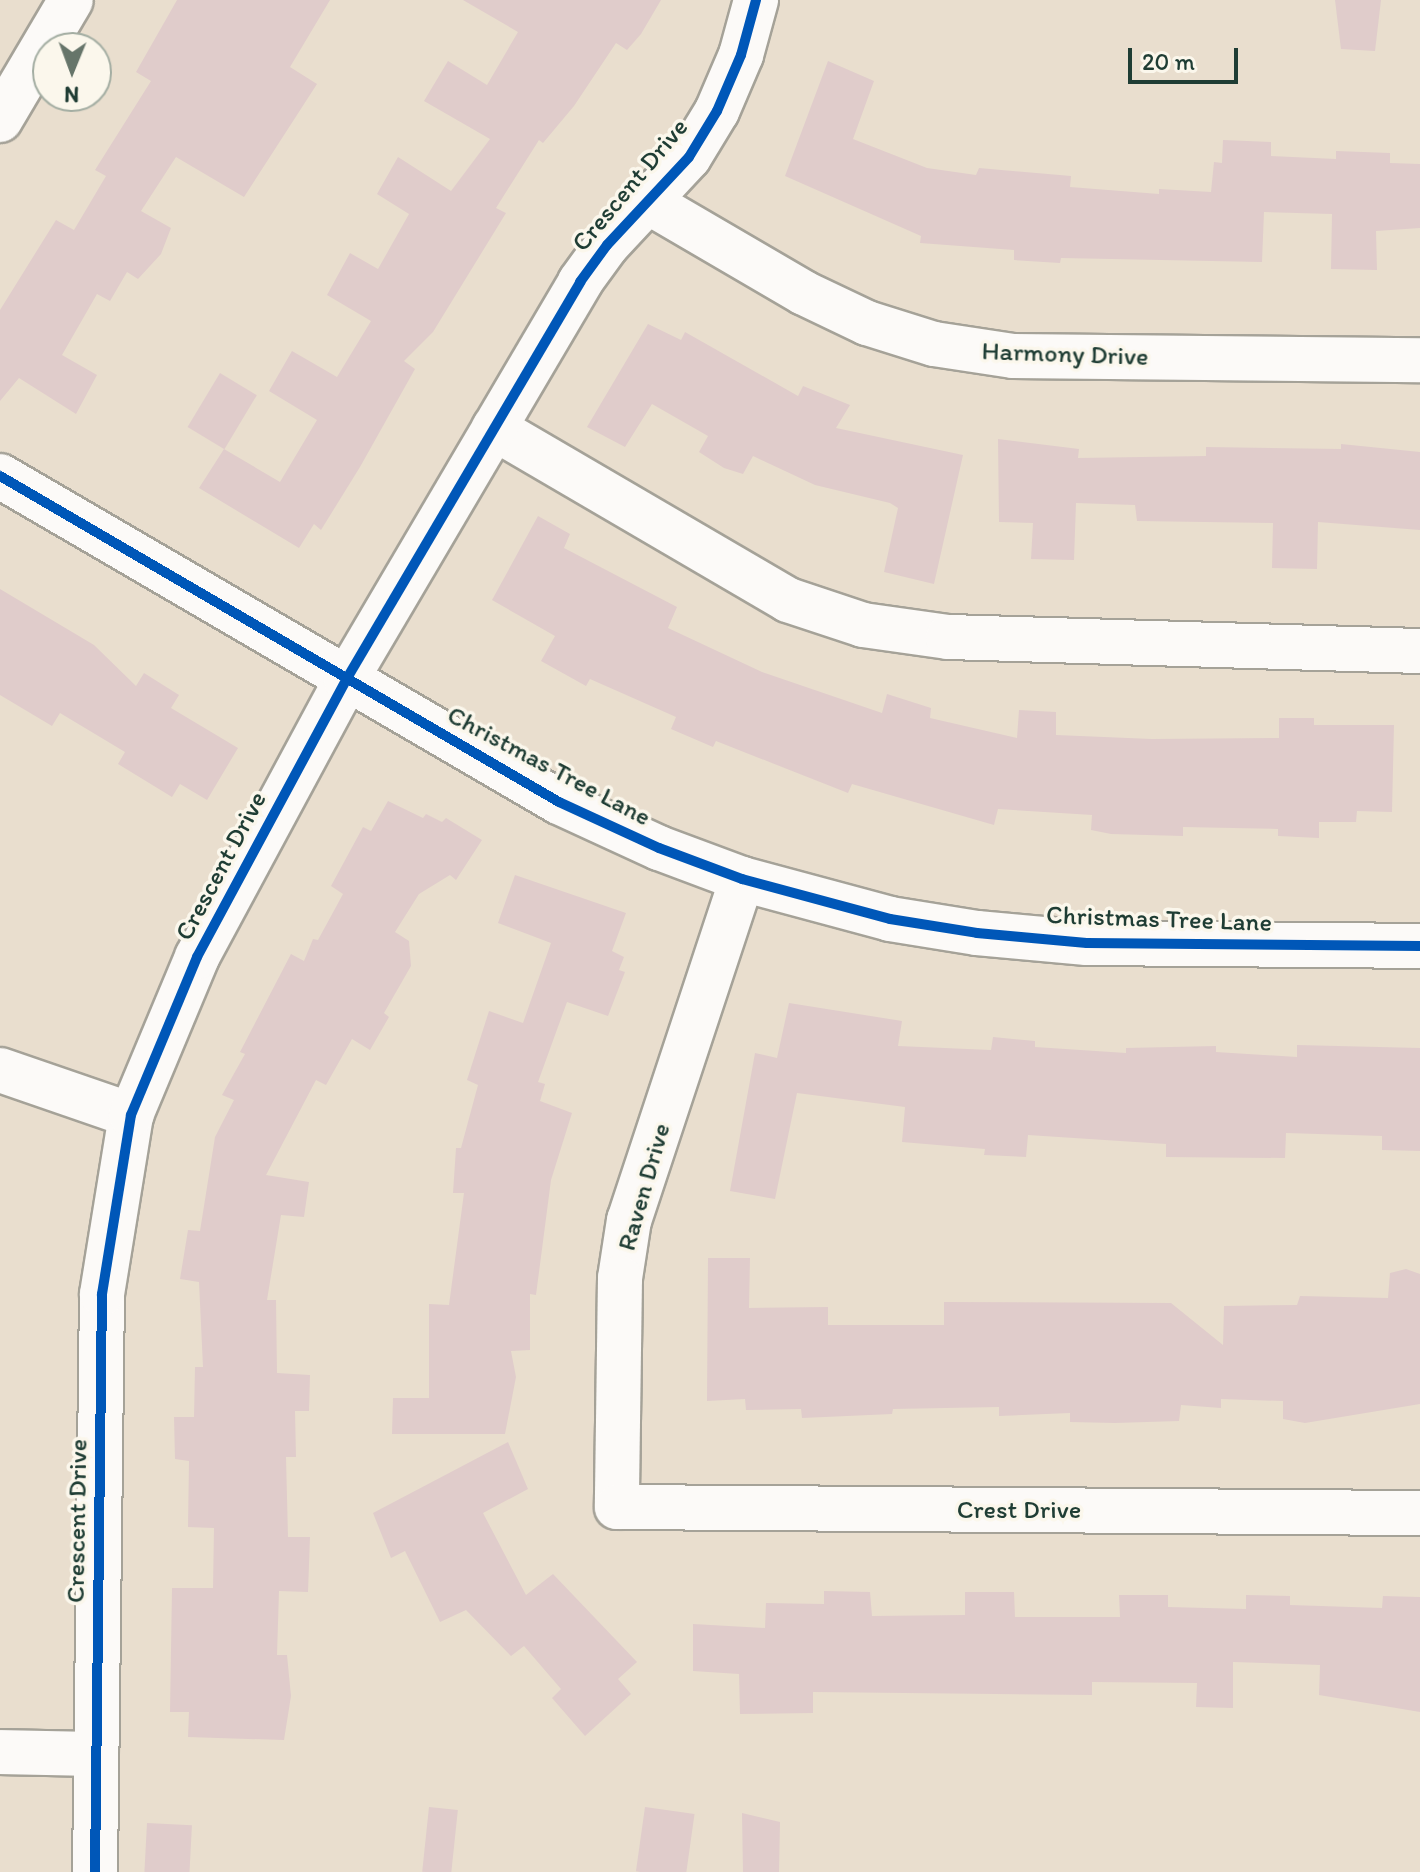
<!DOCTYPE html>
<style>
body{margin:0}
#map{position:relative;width:1420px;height:1872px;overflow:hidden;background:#e9dece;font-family:Itim,sans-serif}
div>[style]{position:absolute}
.building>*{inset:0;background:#e0cccb;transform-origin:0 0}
.roads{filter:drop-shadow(2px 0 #a5a298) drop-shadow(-2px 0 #a5a298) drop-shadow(0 2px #a5a298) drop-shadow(0 -2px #a5a298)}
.minor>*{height:44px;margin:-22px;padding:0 22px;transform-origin:22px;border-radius:22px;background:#fcfaf8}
.cycleway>*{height:10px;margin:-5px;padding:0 5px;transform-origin:5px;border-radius:5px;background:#0057b8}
span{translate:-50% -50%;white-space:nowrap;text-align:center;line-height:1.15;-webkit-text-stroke:7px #fbf7ec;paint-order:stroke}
.street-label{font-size:26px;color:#1f3d34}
.north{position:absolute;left:32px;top:32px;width:80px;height:80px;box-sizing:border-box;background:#fbf7ec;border:2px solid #a3ada2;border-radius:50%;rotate:181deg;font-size:22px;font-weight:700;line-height:32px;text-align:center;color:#1f3d34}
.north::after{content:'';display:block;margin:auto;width:28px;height:36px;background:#66756a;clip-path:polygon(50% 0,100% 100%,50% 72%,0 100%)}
.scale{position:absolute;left:1128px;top:48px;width:110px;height:36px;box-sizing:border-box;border:4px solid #1f3d34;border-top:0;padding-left:10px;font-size:24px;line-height:28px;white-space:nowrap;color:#1f3d34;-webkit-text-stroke:6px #fbf7ec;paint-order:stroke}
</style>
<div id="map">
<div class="building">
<div style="clip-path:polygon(177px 0,330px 0,290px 67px,317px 84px,244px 197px,176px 157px,141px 211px,171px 228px,161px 254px,138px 279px,127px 272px,110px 301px,97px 294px,62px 355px,97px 375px,76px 414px,19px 378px,0 401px,0 310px,56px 220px,74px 230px,106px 176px,95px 170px,151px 81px,136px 72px)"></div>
<div style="clip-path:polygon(463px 0,661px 0,641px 34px,627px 50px,616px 43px,574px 106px,543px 143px,539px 140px,496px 208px,506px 213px,433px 332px,404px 361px,415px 369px,360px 467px,321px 530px,314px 524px,299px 548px,199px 488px,224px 449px,280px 482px,317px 420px,269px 391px,292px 351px,337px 377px,371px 321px,327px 295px,350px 253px,378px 269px,409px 214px,377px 194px,398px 157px,451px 191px,490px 139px,424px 101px,448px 61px,487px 85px,518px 32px)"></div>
<div style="clip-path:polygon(1335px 0,1381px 0,1375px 51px,1341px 49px)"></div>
<div style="clip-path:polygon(828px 61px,874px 81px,853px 139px,927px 168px,976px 175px,979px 168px,1071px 176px,1070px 187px,1159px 194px,1159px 189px,1211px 192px,1214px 162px,1222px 163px,1223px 140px,1271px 142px,1271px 156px,1336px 159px,1336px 151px,1390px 153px,1390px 163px,1420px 164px,1420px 228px,1376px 231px,1377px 270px,1331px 269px,1332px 214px,1264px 212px,1262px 262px,1061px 258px,1060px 263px,1014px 260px,1014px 250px,920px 243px,921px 236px,785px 176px)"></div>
<div style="clip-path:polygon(648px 324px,681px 340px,685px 332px,798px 396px,803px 386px,850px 405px,836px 428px,963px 455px,934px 584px,884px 572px,898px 508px,890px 503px,815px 485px,753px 456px,743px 474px,724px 468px,699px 452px,708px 436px,652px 404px,625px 447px,587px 427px)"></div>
<div style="left:220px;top:373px;width:43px;height:63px;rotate:31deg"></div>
<div style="clip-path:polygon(998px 439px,1079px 449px,1078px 458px,1206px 456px,1206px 447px,1341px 449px,1341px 444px,1420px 452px,1420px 530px,1318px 522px,1317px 569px,1272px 568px,1273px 523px,1137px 521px,1135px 505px,1076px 503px,1074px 560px,1031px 559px,1033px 523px,999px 522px)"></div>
<div style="clip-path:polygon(538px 516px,570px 534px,564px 548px,677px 607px,668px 628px,762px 672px,882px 713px,887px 694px,931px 708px,930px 718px,1017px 738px,1019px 710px,1056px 712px,1056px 735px,1152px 739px,1279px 738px,1279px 718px,1314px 718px,1314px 725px,1394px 725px,1392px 812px,1357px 811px,1356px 822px,1319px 822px,1319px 838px,1278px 836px,1278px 829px,1183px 827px,1183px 836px,1111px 834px,1091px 830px,1092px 815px,998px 809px,994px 825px,852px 784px,848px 793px,716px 741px,713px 747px,671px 729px,676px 717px,590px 679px,586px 686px,541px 661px,555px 636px,492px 600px)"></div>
<div style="clip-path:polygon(0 589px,94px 645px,136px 686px,144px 673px,179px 695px,171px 708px,238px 748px,207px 800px,180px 784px,172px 797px,118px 764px,125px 752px,60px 713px,52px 726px,0 695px)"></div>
<div style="clip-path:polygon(388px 801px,423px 818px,426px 814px,442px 822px,446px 818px,482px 840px,456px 880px,450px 875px,419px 894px,395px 932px,409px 941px,411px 966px,384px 1013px,389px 1017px,370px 1050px,352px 1039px,326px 1085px,316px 1080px,266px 1175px,309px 1182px,304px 1217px,281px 1215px,267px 1300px,276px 1300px,277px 1373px,310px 1375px,309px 1411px,295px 1411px,296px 1457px,286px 1457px,288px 1537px,310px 1537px,308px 1592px,279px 1591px,277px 1655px,287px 1655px,291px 1696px,284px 1740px,188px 1737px,189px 1712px,170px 1712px,172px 1588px,213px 1588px,214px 1528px,188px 1527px,189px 1461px,175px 1459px,174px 1417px,194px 1417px,195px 1367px,203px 1367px,199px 1282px,180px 1279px,188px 1230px,200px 1231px,215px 1137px,234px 1100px,222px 1095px,245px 1054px,240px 1052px,291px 954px,304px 961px,313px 939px,318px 940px,343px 894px,331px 886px,363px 827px,371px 831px)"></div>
<div style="clip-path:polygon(515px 875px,626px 913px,612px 951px,624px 957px,619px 970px,625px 972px,608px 1016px,567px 1002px,538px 1082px,545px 1084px,540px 1101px,572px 1113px,551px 1180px,536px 1295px,530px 1294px,530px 1350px,511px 1351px,516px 1377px,505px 1434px,392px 1434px,393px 1398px,429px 1398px,429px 1304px,449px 1305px,464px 1193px,453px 1193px,456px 1148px,461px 1148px,478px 1085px,467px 1080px,489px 1011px,523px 1023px,551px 943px,498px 923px)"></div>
<div style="clip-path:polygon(789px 1003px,902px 1021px,898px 1046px,991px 1050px,993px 1037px,1035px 1041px,1035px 1047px,1126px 1053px,1126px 1048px,1216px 1046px,1216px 1052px,1297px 1057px,1297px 1045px,1420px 1048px,1420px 1151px,1382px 1150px,1382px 1136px,1286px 1133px,1285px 1158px,1166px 1157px,1166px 1144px,1028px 1135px,1026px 1157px,984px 1155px,985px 1149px,902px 1142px,905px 1107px,797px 1093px,775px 1199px,730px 1191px,755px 1053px,777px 1058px)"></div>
<div style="clip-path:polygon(708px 1258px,750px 1258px,749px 1308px,828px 1307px,828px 1325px,944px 1325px,944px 1302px,1171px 1303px,1223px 1345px,1224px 1306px,1297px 1305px,1300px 1296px,1388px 1298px,1390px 1273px,1406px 1269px,1420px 1274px,1420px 1404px,1305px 1423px,1283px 1419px,1283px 1401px,1221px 1399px,1221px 1408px,1181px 1405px,1179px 1421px,1115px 1423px,1070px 1422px,1070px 1413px,999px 1416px,999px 1407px,893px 1409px,892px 1414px,802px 1418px,801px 1409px,746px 1410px,745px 1399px,707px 1401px)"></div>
<div style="clip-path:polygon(508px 1442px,528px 1489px,483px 1513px,526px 1595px,553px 1574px,637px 1662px,618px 1679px,631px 1694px,585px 1736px,552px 1698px,561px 1689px,524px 1646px,511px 1656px,466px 1610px,440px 1622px,405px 1551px,391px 1558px,373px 1513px)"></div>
<div style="clip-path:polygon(824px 1591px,870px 1592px,872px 1616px,965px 1615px,965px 1592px,1014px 1592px,1015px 1617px,1120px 1617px,1119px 1595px,1168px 1595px,1168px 1607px,1246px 1609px,1246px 1595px,1290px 1596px,1290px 1605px,1382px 1608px,1383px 1596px,1420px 1597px,1420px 1712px,1319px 1695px,1320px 1665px,1233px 1662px,1233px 1708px,1196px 1707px,1197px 1683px,1092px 1682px,1092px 1695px,813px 1692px,813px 1713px,740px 1714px,739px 1674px,693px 1671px,693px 1624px,765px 1628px,766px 1603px,824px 1604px)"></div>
<div style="left:429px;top:1807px;width:29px;height:65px;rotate:6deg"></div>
<div style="left:645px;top:1807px;width:50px;height:65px;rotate:8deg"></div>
<div style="clip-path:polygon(742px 1813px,780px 1822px,779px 1872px,743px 1872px)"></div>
<div style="left:147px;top:1823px;width:45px;height:49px;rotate:3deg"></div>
</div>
<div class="roads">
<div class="minor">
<div style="left:0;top:120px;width:139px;rotate:-59.4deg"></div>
<div style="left:650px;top:203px;width:178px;rotate:30.3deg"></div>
<div style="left:804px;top:293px;width:70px;rotate:25.5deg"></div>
<div style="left:867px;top:323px;width:70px;rotate:17.4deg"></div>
<div style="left:934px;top:344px;width:80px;rotate:8.6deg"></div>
<div style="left:1013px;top:356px;width:407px;rotate:0.6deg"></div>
<div style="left:494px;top:428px;width:341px;rotate:30.3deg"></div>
<div style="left:788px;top:600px;width:79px;rotate:18.4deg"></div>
<div style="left:863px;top:625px;width:86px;rotate:8deg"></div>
<div style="left:948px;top:637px;width:472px;rotate:1.7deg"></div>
<div style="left:0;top:476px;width:647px;rotate:30.25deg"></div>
<div style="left:559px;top:802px;width:110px;rotate:24.7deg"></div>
<div style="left:659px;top:848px;width:89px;rotate:20.5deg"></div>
<div style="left:742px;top:879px;width:153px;rotate:15.1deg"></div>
<div style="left:890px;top:919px;width:88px;rotate:9.1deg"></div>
<div style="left:977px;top:933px;width:110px;rotate:5.2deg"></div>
<div style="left:1087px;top:943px;width:333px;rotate:0.5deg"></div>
<div style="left:742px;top:879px;width:359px;rotate:108.3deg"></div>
<div style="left:629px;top:1220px;width:59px;rotate:98.8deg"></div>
<div style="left:620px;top:1278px;width:229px;rotate:90.8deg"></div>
<div style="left:617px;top:1507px;width:803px;rotate:0.43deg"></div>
<div style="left:0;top:1070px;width:139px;rotate:19deg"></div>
<div style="left:0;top:1752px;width:96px;rotate:1.2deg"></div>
<div style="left:95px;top:1872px;width:578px;rotate:-89.31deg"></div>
<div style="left:102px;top:1294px;width:181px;rotate:-80.8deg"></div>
<div style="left:131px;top:1115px;width:171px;rotate:-67.3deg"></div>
<div style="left:197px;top:957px;width:315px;rotate:-61.7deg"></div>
<div style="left:346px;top:680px;width:462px;rotate:-59.5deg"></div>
<div style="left:580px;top:282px;width:46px;rotate:-53.9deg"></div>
<div style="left:607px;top:245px;width:120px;rotate:-47deg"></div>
<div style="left:689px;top:157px;width:54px;rotate:-58.7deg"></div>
<div style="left:717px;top:111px;width:61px;rotate:-66.8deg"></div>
<div style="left:741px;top:55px;width:57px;rotate:-74.7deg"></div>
</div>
</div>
<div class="cycleway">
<div style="left:0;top:476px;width:647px;rotate:30.25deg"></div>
<div style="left:559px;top:802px;width:110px;rotate:24.7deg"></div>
<div style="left:659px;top:848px;width:89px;rotate:20.5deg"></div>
<div style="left:742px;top:879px;width:153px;rotate:15.1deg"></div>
<div style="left:890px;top:919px;width:88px;rotate:9.1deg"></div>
<div style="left:977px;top:933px;width:110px;rotate:5.2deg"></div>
<div style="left:1087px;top:943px;width:333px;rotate:0.5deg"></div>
<div style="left:95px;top:1872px;width:578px;rotate:-89.31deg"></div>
<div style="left:102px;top:1294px;width:181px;rotate:-80.8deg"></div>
<div style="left:131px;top:1115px;width:171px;rotate:-67.3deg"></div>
<div style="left:197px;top:957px;width:315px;rotate:-61.7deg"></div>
<div style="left:346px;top:680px;width:462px;rotate:-59.5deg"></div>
<div style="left:580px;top:282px;width:46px;rotate:-53.9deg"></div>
<div style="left:607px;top:245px;width:120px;rotate:-47deg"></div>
<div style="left:689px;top:157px;width:54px;rotate:-58.7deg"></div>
<div style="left:717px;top:111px;width:61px;rotate:-66.8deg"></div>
<div style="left:741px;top:55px;width:57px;rotate:-74.7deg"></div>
</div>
<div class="street-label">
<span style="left:630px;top:185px;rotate:-50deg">Crescent Drive</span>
<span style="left:1065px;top:354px;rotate:2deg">Harmony Drive</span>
<span style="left:549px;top:766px;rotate:28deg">Christmas Tree Lane</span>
<span style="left:221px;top:866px;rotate:-62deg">Crescent Drive</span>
<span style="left:1159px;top:919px;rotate:2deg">Christmas Tree Lane</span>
<span style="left:644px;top:1187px;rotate:-74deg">Raven Drive</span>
<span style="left:1019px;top:1510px">Crest Drive</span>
<span style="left:77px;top:1521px;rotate:-89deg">Crescent Drive</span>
</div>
<div class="north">N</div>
<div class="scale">20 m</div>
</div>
